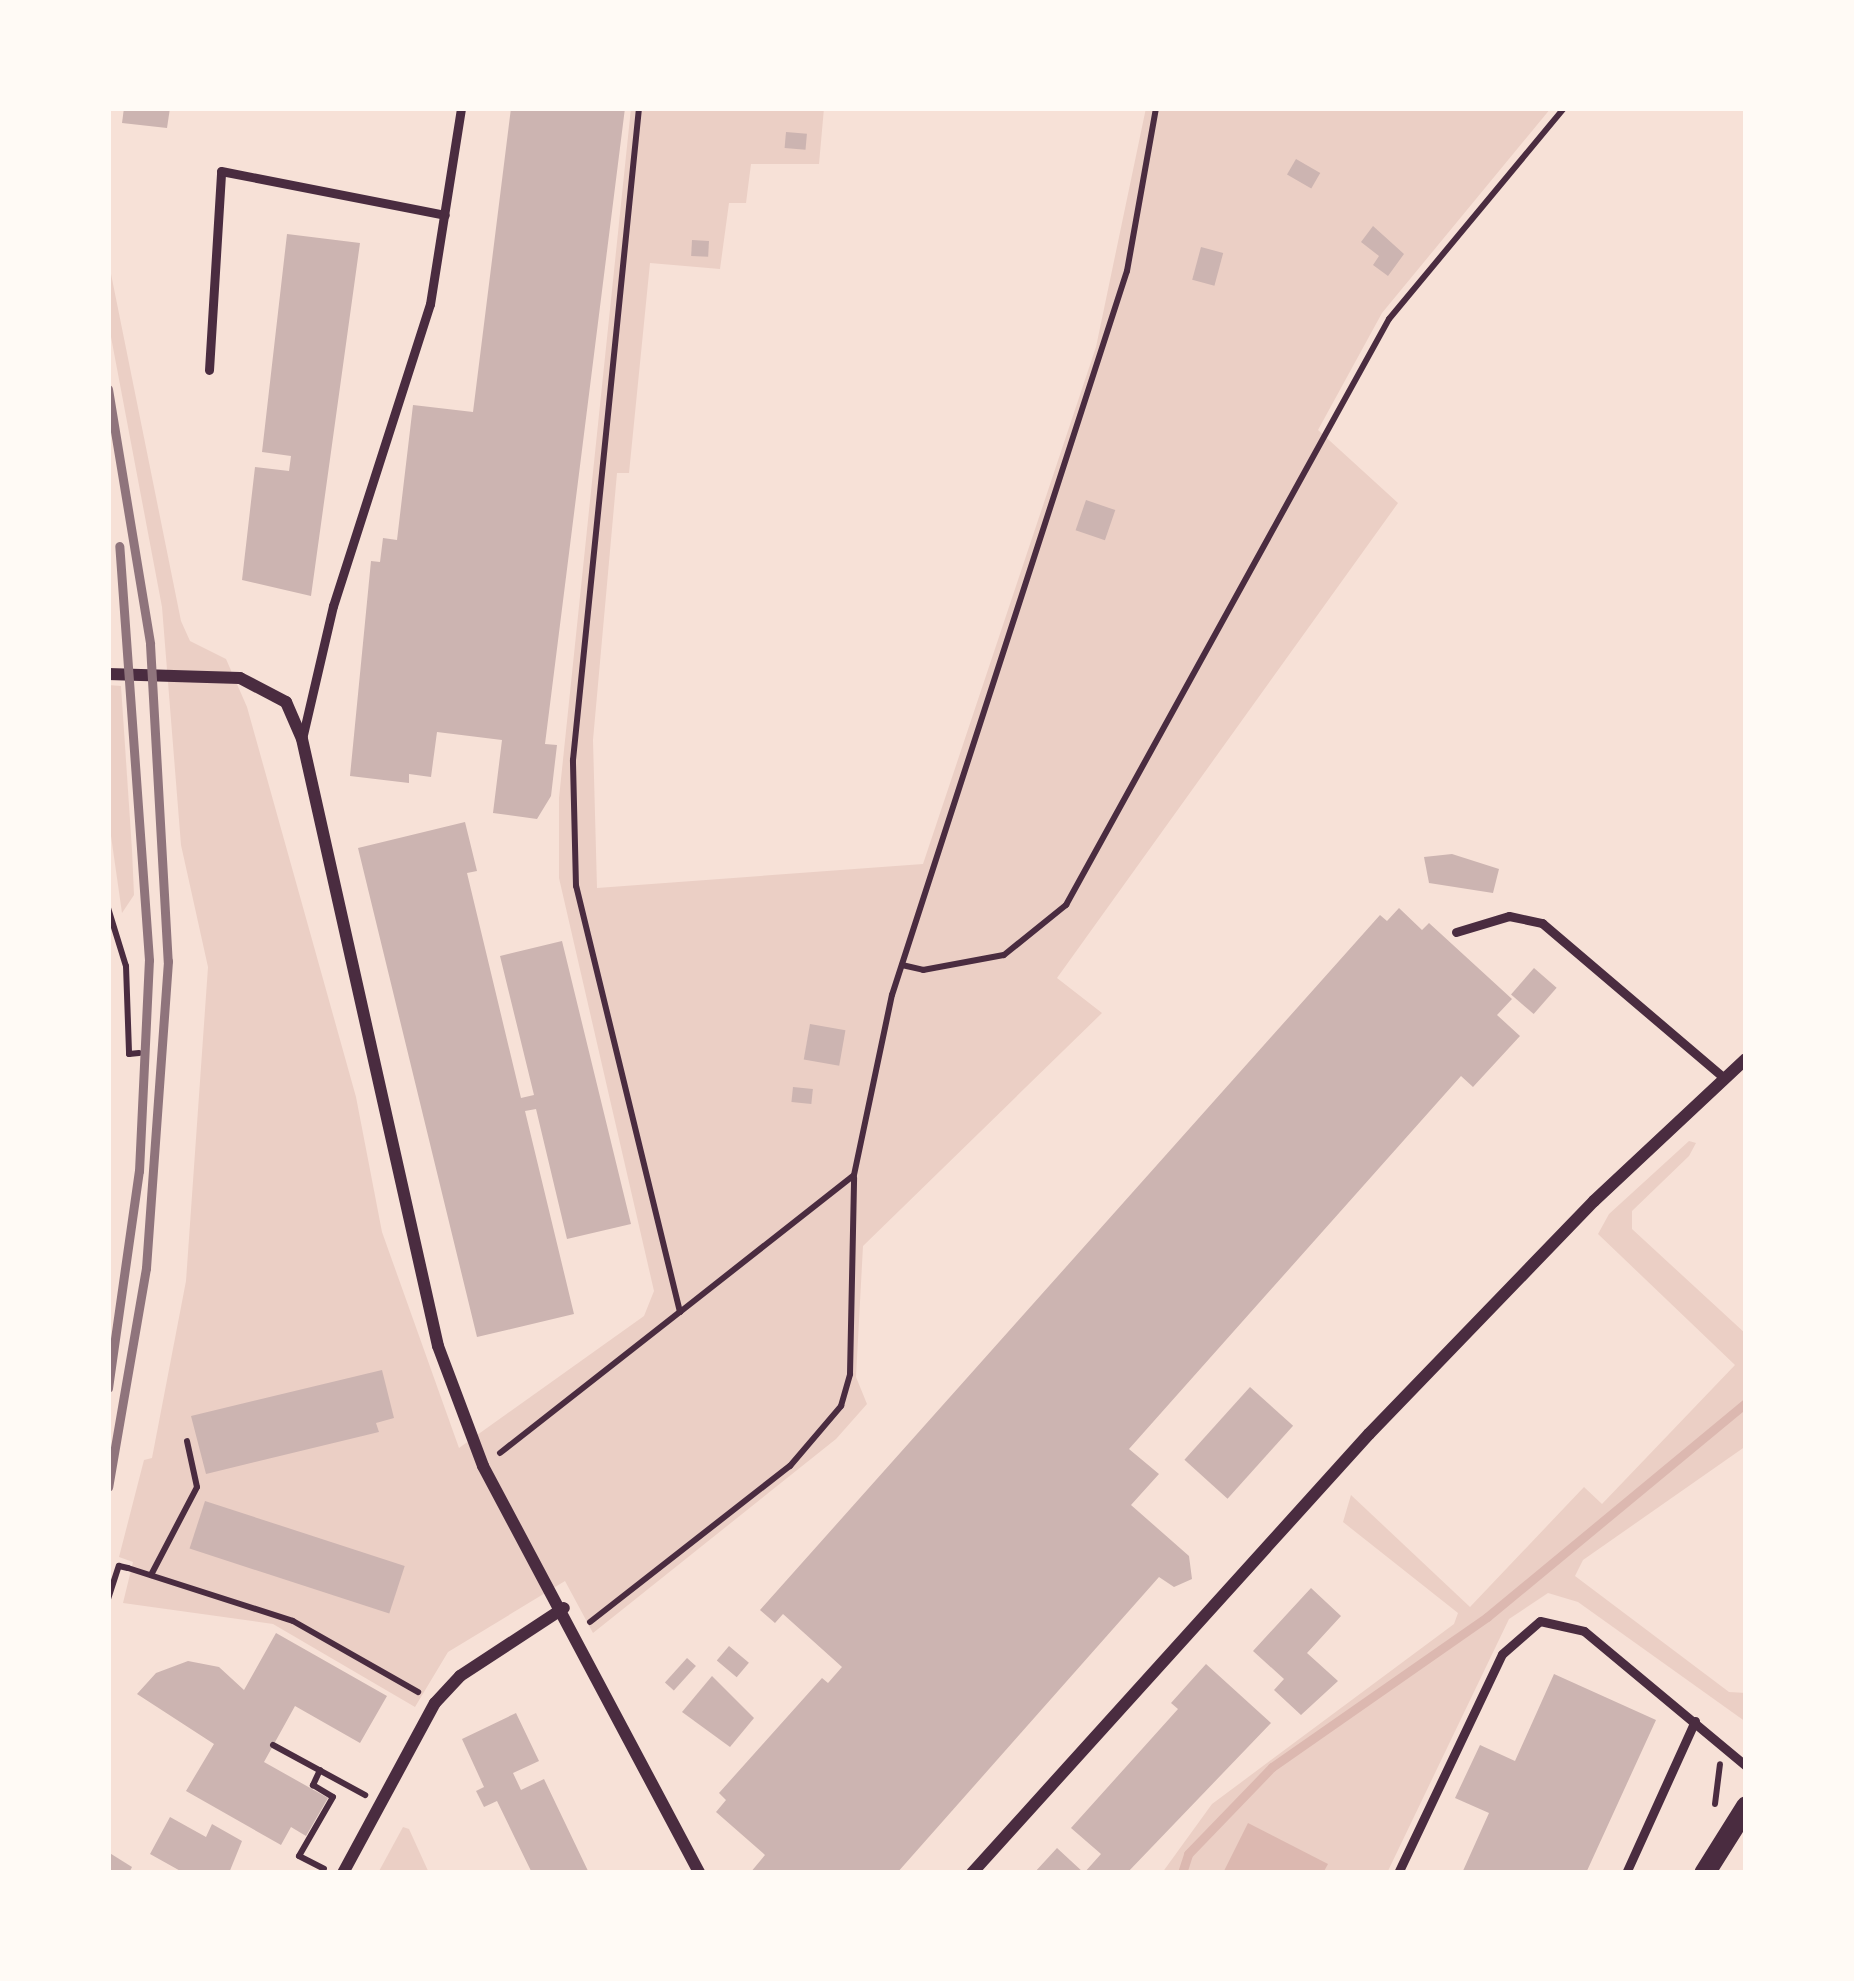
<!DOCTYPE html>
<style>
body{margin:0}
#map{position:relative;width:1854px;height:1981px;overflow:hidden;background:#f7e1d7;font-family:"Fira Sans",sans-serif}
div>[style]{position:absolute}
.green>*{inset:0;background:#ebcfc5}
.water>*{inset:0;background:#dcb8b0}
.stream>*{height:9px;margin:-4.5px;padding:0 4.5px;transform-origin:4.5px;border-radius:4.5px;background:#dcb8b0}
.building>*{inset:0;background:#ccb4b1;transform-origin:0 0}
.path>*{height:6px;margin:-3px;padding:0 3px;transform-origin:3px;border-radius:3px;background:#4a2c40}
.service>*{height:9px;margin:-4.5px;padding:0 4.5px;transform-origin:4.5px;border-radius:4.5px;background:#4a2c40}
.minor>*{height:12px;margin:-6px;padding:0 6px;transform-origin:6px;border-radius:6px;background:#4a2c40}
.tertiary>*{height:21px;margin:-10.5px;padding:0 10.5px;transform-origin:10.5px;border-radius:10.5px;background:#4a2c40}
.rail>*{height:9px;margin:-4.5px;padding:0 4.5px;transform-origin:4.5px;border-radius:4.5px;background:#8f747c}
span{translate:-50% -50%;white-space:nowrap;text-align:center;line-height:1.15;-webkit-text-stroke:9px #fffaf5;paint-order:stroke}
.frame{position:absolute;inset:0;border:111px solid #fffaf5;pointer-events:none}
</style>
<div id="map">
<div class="green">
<div style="clip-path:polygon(631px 108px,824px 108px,819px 164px,751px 164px,746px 203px,729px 203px,720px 269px,650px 263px,629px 473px,617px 473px,593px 740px,597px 888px,923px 864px,1096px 347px,1146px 108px,1551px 108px,1382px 313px,1318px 430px,1398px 503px,1057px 978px,1102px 1013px,863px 1246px,856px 1377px,867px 1404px,836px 1439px,593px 1633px,565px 1581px,448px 1652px,415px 1707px,273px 1624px,123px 1603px,133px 1562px,119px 1557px,144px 1460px,152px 1458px,186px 1281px,208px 967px,181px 845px,162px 607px,108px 321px,108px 259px,181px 621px,190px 641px,226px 659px,247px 707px,356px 1097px,382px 1232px,459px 1448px,644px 1316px,654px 1291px,559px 878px,559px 798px)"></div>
<div style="clip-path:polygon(108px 685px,121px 686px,132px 850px,134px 895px,122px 913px,108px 815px)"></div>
<div style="clip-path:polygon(1689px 1141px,1696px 1143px,1689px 1156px,1632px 1211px,1632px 1229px,1746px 1334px,1746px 1446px,1583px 1560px,1575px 1576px,1729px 1692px,1746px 1693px,1746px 1722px,1578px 1602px,1548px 1593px,1509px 1619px,1387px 1873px,1162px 1873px,1212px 1804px,1454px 1624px,1458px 1613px,1343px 1522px,1351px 1495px,1470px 1607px,1584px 1487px,1602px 1504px,1735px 1365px,1598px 1234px,1609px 1214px)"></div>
<div style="clip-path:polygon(403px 1827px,409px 1829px,429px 1873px,378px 1873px)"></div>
</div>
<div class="water">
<div style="clip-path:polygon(1248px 1823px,1328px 1864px,1323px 1873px,1223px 1873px)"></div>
</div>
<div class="stream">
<div style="left:1182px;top:1873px;width:20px;rotate:-72deg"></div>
<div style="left:1188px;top:1854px;width:121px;rotate:-46deg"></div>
<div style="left:1272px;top:1767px;width:262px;rotate:-34.9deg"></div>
<div style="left:1487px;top:1617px;width:336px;rotate:-39.6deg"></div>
</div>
<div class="building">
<div style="clip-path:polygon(124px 108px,170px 108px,167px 128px,122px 123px)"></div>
<div style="clip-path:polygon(511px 108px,625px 108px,545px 744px,557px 745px,551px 796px,537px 819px,493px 813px,502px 740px,437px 732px,431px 777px,409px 774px,409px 783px,350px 776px,371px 561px,380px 562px,383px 538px,397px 540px,413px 405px,473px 412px)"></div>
<div style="left:786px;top:132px;width:21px;height:16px;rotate:5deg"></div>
<div style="left:1296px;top:159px;width:28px;height:18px;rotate:30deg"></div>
<div style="clip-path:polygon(1373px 226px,1404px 254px,1388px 276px,1373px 265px,1379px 256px,1361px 242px)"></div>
<div style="clip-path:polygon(287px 234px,360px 243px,311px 596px,242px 580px,255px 467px,289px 471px,291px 456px,262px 452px)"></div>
<div style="left:692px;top:240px;width:17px;height:16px;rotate:3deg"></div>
<div style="left:1201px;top:247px;width:23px;height:34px;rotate:15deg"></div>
<div style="left:1086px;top:500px;width:31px;height:32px;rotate:19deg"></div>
<div style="clip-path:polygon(465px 822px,477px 871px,467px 873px,521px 1098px,534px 1095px,500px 956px,562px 941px,631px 1224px,567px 1239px,536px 1109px,525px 1111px,574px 1314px,477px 1337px,358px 848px)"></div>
<div style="clip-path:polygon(1452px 854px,1499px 869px,1493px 893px,1429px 883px,1424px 857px)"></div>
<div style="clip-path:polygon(1399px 908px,1422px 930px,1429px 923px,1512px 999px,1497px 1015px,1520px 1036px,1473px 1087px,1461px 1076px,1129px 1449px,1159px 1474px,1131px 1505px,1189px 1556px,1192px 1579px,1174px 1587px,1159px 1577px,897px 1873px,750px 1873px,765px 1855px,716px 1812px,726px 1800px,719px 1793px,822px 1678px,828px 1683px,842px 1667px,783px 1614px,775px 1623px,760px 1610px,1380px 915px,1387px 921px)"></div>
<div style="left:1534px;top:968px;width:30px;height:35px;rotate:41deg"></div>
<div style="left:810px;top:1024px;width:36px;height:36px;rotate:10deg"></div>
<div style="left:793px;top:1087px;width:20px;height:15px;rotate:6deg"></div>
<div style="clip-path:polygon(382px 1370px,394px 1418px,376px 1423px,379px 1432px,206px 1474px,191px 1416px)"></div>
<div style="left:1250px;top:1387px;width:58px;height:98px;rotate:42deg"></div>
<div style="left:205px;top:1501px;width:210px;height:50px;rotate:18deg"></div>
<div style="clip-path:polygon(1311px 1588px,1341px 1616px,1307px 1653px,1338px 1681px,1301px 1715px,1274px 1690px,1284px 1679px,1253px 1651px)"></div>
<div style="clip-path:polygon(276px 1633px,387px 1696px,360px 1743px,295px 1706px,264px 1762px,328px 1798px,306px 1836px,291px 1827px,281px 1845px,186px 1791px,214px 1744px,137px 1694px,156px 1673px,188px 1661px,219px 1667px,244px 1690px)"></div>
<div style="left:729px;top:1646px;width:26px;height:19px;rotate:40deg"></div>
<div style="left:687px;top:1658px;width:12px;height:33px;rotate:42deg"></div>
<div style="clip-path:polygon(1206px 1664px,1271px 1723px,1127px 1873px,1034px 1873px,1057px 1848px,1084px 1873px,1101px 1854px,1071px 1828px,1178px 1709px,1171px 1703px)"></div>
<div style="clip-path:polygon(1554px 1674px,1656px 1720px,1586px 1873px,1462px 1873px,1489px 1813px,1455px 1798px,1480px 1745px,1515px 1761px)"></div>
<div style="clip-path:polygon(712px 1676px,754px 1718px,730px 1747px,682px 1712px)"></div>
<div style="clip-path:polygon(516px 1713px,539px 1761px,513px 1773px,521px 1790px,544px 1779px,589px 1873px,532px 1873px,497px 1801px,484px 1807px,476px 1791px,484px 1787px,462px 1739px)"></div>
<div style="clip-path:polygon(170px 1817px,206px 1837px,212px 1824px,242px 1841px,229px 1873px,184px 1873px,150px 1854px)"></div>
<div style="clip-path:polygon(108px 1852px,132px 1867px,129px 1873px,108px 1873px)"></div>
</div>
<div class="path">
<div style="left:108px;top:908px;width:61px;rotate:72.8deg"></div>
<div style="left:126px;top:966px;width:88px;rotate:88deg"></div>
<div style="left:129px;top:1054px;width:10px;rotate:-6deg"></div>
<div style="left:902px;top:965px;width:22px;rotate:13deg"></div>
<div style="left:923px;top:970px;width:82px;rotate:-10.5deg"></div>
<div style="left:1004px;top:955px;width:80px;rotate:-38.9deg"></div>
<div style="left:1066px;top:905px;width:669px;rotate:-61.14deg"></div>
<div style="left:1389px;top:319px;width:274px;rotate:-50.3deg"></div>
<div style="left:680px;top:1312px;width:221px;rotate:-38.2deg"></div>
<div style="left:854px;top:1175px;width:184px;rotate:-78.1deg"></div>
<div style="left:892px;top:995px;width:761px;rotate:-72.02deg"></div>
<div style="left:1127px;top:271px;width:166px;rotate:-79.9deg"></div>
<div style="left:500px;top:1453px;width:229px;rotate:-38.1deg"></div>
<div style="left:680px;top:1312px;width:439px;rotate:-103.7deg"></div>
<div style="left:576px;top:886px;width:126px;rotate:-91.4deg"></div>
<div style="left:573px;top:760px;width:655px;rotate:-84.22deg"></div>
<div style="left:151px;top:1575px;width:99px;rotate:-62.4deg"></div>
<div style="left:197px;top:1487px;width:47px;rotate:-102.3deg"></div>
<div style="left:108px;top:1599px;width:35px;rotate:-72deg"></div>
<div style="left:119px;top:1566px;width:9px;rotate:13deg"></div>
<div style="left:128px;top:1568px;width:173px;rotate:17.8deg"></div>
<div style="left:293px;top:1621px;width:144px;rotate:29.6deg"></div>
<div style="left:590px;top:1622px;width:254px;rotate:-38deg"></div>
<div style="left:790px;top:1466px;width:79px;rotate:-49.6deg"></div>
<div style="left:841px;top:1406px;width:33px;rotate:-74deg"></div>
<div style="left:850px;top:1374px;width:196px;rotate:-88.8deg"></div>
<div style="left:273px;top:1745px;width:105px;rotate:28.5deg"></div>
<div style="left:320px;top:1770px;width:17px;rotate:115deg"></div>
<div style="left:313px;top:1785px;width:23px;rotate:31deg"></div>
<div style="left:333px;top:1797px;width:68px;rotate:120deg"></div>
<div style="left:299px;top:1856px;width:28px;rotate:27deg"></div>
<div style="left:1715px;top:1804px;width:40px;rotate:-82.9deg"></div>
</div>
<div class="service">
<div style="left:209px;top:370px;width:199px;rotate:-86.5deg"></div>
<div style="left:221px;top:171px;width:228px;rotate:11.1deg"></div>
<div style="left:302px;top:739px;width:137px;rotate:-76.9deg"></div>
<div style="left:333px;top:606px;width:317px;rotate:-72.2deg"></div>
<div style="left:430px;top:304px;width:198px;rotate:-81deg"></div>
<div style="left:1456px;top:932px;width:55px;rotate:-16.8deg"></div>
<div style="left:1509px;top:916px;width:34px;rotate:12deg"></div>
<div style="left:1542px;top:923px;width:239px;rotate:40.4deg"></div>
<div style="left:1398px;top:1873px;width:242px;rotate:-64.6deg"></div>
<div style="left:1502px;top:1654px;width:50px;rotate:-41deg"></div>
<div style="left:1540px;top:1621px;width:45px;rotate:12.8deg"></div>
<div style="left:1584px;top:1631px;width:211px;rotate:39.8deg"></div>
<div style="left:1626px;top:1873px;width:167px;rotate:-65.6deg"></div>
</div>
<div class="minor">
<div style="left:108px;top:674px;width:132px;rotate:1.7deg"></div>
<div style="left:240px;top:678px;width:52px;rotate:27.6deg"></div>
<div style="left:286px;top:702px;width:40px;rotate:66.6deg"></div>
<div style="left:302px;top:739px;width:622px;rotate:77.37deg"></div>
<div style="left:438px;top:1346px;width:128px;rotate:69.4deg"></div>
<div style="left:483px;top:1466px;width:461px;rotate:62deg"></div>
<div style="left:343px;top:1873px;width:193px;rotate:-61.6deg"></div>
<div style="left:435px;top:1703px;width:37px;rotate:-47deg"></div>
<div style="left:460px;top:1676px;width:124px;rotate:-33.2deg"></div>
<div style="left:972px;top:1873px;width:592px;rotate:-47.88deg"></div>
<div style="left:1369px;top:1434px;width:324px;rotate:-46deg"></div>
<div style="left:1594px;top:1201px;width:208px;rotate:-43.1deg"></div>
</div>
<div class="tertiary">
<div style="left:1704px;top:1873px;width:79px;rotate:-57.9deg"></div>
</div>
<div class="rail">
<div style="left:108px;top:389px;width:258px;rotate:80.6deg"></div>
<div style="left:150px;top:644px;width:318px;rotate:86.8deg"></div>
<div style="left:168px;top:961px;width:308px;rotate:94.1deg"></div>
<div style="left:146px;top:1268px;width:222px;rotate:99.8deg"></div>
<div style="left:108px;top:1388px;width:219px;rotate:-81.9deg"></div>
<div style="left:139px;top:1171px;width:211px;rotate:-87.3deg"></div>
<div style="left:149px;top:960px;width:415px;rotate:-94.1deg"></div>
</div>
<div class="frame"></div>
</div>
